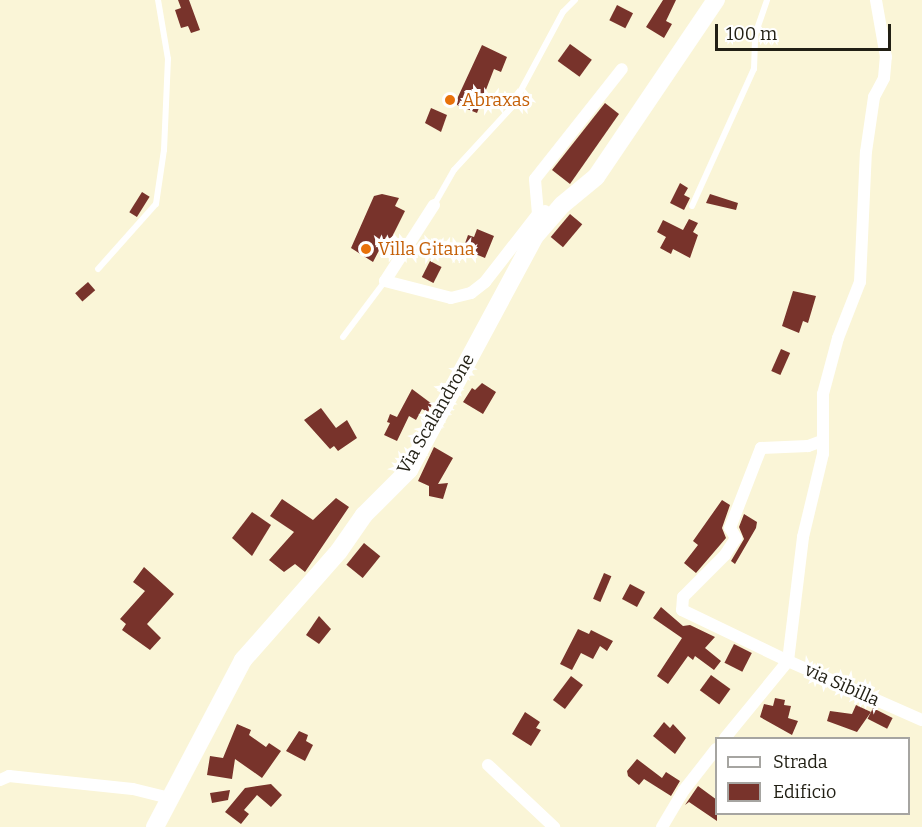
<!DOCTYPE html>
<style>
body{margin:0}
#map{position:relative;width:922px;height:827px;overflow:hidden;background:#faf5d7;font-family:Bitter,serif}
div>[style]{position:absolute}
.building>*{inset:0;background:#78332b;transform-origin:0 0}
.lane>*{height:6px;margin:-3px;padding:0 3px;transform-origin:3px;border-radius:3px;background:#fff}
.street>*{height:12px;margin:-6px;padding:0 6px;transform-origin:6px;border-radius:6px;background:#fff}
.secondary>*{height:18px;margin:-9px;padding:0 9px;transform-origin:9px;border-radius:9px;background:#fff}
.dots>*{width:16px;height:16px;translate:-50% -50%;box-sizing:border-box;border:3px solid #fff;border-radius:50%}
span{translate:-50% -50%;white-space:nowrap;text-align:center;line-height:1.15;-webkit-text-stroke:6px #fff;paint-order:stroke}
.food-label{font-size:18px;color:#c56008}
.left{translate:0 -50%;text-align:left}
.street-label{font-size:18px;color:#211f14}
.legend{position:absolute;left:715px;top:737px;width:195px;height:78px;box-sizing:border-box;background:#fff;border:2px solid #a6a5a1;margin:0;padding:8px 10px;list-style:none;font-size:18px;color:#211f14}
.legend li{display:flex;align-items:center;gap:12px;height:30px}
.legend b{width:30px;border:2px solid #a6a5a1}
.scale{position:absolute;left:715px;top:24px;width:176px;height:27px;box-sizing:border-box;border:3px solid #211f14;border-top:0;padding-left:8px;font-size:18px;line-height:21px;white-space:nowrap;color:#211f14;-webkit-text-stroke:4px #fff;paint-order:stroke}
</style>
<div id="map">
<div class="building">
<div style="clip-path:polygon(178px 0,189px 0,200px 30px,191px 33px,188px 26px,181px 28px,175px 10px,181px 8px)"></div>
<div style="clip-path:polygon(663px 0,676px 0,666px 21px,672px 24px,664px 38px,646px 27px)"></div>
<div style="left:617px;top:5px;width:18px;height:17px;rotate:27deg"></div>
<div style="left:570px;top:44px;width:27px;height:21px;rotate:36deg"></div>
<div style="clip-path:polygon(482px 45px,507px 57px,501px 72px,494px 69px,477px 113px,457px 105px,457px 99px)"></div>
<div style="clip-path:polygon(605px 103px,619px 114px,570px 184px,552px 170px)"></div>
<div style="clip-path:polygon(431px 108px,447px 115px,441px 132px,425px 123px)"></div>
<div style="clip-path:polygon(680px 183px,688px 188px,684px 195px,690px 198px,684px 210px,670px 203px)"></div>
<div style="left:142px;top:192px;width:9px;height:24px;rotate:32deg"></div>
<div style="clip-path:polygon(382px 194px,399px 198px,395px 206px,405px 211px,391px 239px,386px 237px,373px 262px,351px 248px,374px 196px)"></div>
<div style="clip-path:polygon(710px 194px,738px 203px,736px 210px,706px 203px)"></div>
<div style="left:570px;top:214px;width:16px;height:30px;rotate:40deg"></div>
<div style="clip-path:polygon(689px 219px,698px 223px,693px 232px,698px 235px,690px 258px,673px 249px,671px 254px,660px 248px,666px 237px,657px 232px,663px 220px,683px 230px)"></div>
<div style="clip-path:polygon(477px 229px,494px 236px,485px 258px,463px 249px,468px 235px,474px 237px)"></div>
<div style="left:430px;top:261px;width:13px;height:18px;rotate:27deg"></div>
<div style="left:88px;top:282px;width:11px;height:17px;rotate:49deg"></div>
<div style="clip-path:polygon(793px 291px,816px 296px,808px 323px,803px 321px,799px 333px,782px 326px)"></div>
<div style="left:781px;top:349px;width:10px;height:24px;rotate:24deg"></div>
<div style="clip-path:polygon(482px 383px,496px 392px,483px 414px,463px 402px,472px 388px,475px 390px)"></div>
<div style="clip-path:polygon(412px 389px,432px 404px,428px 412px,422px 409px,416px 420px,409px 416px,397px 441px,384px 435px,390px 423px,387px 422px,390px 414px,397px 417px)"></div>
<div style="clip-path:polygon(321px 408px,336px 428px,347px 420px,357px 438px,338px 451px,334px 446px,330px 449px,304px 420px)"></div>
<div style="clip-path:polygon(434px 447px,453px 458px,438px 484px,448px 483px,443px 499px,429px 496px,429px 486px,418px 481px)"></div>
<div style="clip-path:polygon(336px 498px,349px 507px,305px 572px,295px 564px,284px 572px,269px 560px,294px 532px,270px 516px,282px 499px,313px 520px)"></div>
<div style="clip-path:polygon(722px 500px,730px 505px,722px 528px,726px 538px,696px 573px,684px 563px,698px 545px,693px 541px)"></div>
<div style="clip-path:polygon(252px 512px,271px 525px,252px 556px,232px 538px)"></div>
<div style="clip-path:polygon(744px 514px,757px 522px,756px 528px,735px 564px,731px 561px,744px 539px,739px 527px)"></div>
<div style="left:364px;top:543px;width:21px;height:28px;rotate:39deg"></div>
<div style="clip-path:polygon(144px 567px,174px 594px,147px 624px,161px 638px,150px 650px,122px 630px,126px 624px,120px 619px,145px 591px,133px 582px)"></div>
<div style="left:604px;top:573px;width:8px;height:28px;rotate:23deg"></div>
<div style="left:630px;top:584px;width:17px;height:17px;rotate:28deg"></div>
<div style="clip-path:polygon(661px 607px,683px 626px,690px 625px,715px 637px,705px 648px,721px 661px,714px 670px,695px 656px,693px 660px,688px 656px,668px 684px,657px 676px,682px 638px,653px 618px)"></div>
<div style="clip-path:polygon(319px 616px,331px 629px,319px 644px,306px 635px)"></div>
<div style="clip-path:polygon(578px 629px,589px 634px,591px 630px,613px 641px,607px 651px,600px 646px,593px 659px,581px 653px,572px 670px,560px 664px)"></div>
<div style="left:734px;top:644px;width:20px;height:21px;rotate:27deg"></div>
<div style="left:711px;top:675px;width:24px;height:19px;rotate:36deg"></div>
<div style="left:571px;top:676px;width:15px;height:30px;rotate:37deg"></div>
<div style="clip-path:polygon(775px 698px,785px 700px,784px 705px,791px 706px,788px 718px,798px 721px,792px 735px,760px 717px,764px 704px,773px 706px)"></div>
<div style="clip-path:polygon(856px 705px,871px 712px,857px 732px,827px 721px,830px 711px,852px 714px)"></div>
<div style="left:873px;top:708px;width:22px;height:12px;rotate:27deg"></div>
<div style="clip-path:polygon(525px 712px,540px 722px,536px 728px,541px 730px,531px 746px,512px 734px)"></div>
<div style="clip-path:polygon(664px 722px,670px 728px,673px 724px,686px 738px,675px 754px,653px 736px)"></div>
<div style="clip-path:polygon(237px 724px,251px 730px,249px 735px,266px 747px,269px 743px,281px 751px,262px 778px,235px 759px,232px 779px,207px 775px,210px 756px,223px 758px)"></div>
<div style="clip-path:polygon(299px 731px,308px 735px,306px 741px,313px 745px,305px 761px,286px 751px)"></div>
<div style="clip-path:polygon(637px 759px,662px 778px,666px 772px,680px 781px,671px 796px,644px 779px,639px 785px,628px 776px,627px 771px)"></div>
<div style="clip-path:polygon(271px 784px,282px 795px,271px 807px,257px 795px,244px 810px,249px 814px,241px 824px,225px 812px,245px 788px)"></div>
<div style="clip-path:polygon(698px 786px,717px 800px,717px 821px,689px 802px,685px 805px)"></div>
<div style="clip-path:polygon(230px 790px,228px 800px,212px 803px,210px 793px)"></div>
</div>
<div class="lane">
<div style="left:434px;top:205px;width:40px;rotate:-60.3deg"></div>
<div style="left:454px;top:170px;width:86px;rotate:-47.4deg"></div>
<div style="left:512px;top:107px;width:108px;rotate:-61.8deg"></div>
<div style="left:563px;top:12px;width:17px;rotate:-45deg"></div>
<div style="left:692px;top:206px;width:150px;rotate:-65.7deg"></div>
<div style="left:754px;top:69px;width:34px;rotate:-88deg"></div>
<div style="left:755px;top:35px;width:37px;rotate:-71deg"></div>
<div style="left:98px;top:269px;width:87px;rotate:-48.3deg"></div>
<div style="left:156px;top:204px;width:55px;rotate:-81.6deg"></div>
<div style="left:164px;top:150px;width:91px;rotate:-87.5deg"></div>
<div style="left:168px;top:59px;width:60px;rotate:-99.6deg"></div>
<div style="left:343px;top:337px;width:70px;rotate:-53.1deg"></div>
</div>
<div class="street">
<div style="left:434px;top:205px;width:90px;rotate:122.8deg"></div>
<div style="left:385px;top:281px;width:68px;rotate:14.4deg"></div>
<div style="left:451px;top:298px;width:21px;rotate:-14deg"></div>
<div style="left:471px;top:293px;width:18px;rotate:-38deg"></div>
<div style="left:485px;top:282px;width:86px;rotate:-52.1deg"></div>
<div style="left:545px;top:211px;width:8px;rotate:157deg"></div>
<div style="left:538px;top:214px;width:35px;rotate:-95deg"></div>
<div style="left:535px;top:179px;width:140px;rotate:-51.7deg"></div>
<div style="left:822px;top:441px;width:15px;rotate:160deg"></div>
<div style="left:808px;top:446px;width:47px;rotate:177.6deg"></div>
<div style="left:761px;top:448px;width:86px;rotate:111.2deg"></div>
<div style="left:730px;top:528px;width:12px;rotate:59deg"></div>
<div style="left:736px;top:538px;width:20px;rotate:123deg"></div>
<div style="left:725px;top:555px;width:59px;rotate:135deg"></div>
<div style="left:683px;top:597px;width:13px;rotate:94deg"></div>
<div style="left:682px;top:610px;width:118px;rotate:25.7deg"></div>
<div style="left:788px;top:661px;width:125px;rotate:-83.1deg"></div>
<div style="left:803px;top:537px;width:85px;rotate:-76.5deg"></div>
<div style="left:823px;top:454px;width:60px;rotate:-90deg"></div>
<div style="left:823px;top:394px;width:58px;rotate:-75deg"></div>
<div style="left:838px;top:338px;width:60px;rotate:-68.6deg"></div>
<div style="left:860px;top:282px;width:130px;rotate:-87.4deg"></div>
<div style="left:866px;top:152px;width:56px;rotate:-81.7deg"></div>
<div style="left:874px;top:97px;width:21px;rotate:-62deg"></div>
<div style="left:884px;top:78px;width:21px;rotate:-85deg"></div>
<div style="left:886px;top:57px;width:58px;rotate:-100deg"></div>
<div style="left:725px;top:738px;width:99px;rotate:-50.7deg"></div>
<div style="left:788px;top:661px;width:146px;rotate:23.8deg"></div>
<div style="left:488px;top:765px;width:91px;rotate:43.2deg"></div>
<div style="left:0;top:780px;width:10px;rotate:-24deg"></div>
<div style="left:9px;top:776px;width:47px;rotate:6.1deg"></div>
<div style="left:56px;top:781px;width:77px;rotate:5.9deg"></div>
<div style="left:133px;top:789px;width:38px;rotate:14deg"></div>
<div style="left:662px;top:827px;width:43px;rotate:-59.3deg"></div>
<div style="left:684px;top:790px;width:52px;rotate:-52deg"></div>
</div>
<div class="secondary">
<div style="left:155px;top:827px;width:189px;rotate:-62.2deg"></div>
<div style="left:243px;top:660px;width:145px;rotate:-48.6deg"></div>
<div style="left:339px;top:551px;width:44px;rotate:-55.2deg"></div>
<div style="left:364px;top:515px;width:64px;rotate:-45deg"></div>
<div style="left:409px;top:470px;width:266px;rotate:-61.7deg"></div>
<div style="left:535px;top:236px;width:41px;rotate:-48.9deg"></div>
<div style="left:562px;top:205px;width:44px;rotate:-39.5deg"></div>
<div style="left:596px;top:177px;width:214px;rotate:-55.9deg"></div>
</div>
<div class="dots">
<div style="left:450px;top:100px;background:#e8710a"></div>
<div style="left:366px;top:249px;background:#e8710a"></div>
</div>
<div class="food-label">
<span class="left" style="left:462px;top:100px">Abraxas</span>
<span class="left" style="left:378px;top:249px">Villa Gitana</span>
</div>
<div class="street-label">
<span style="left:436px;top:414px;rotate:-60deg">Via Scalandrone</span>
<span style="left:842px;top:685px;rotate:24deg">via Sibilla</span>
</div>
<ul class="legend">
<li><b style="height:8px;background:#fff"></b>Strada</li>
<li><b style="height:16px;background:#78332b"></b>Edificio</li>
</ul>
<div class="scale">100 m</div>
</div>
